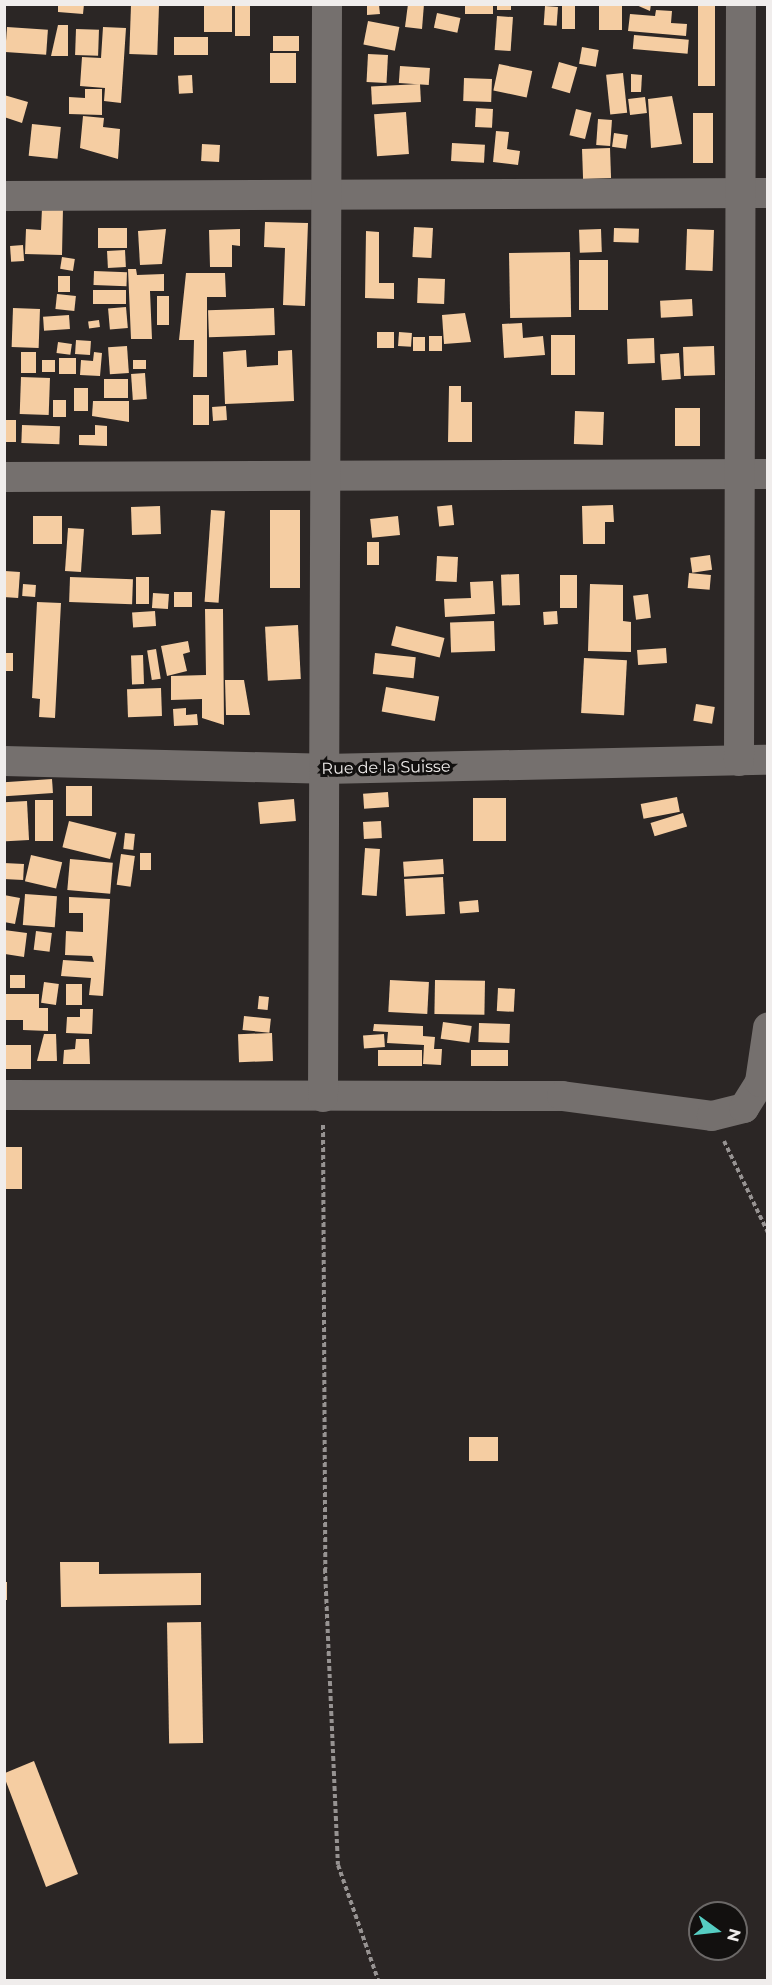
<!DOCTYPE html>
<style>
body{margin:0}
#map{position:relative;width:772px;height:1985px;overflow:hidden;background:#2b2625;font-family:Montserrat,sans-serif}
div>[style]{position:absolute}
.building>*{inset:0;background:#f5cda2;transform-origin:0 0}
.path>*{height:4px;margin-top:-2px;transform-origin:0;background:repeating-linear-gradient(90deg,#979392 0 4.5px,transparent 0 7.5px)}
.minor>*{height:30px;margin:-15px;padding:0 15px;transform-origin:15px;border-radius:15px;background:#75706e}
span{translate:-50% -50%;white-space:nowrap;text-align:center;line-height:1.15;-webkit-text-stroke:6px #12100f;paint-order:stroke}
.street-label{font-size:16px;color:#f0edec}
.frame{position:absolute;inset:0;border:6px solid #f0edec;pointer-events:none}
.north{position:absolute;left:688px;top:1901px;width:60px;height:60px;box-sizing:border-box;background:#12100f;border:2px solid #6b6867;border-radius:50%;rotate:105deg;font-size:16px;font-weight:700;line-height:24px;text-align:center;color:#f0edec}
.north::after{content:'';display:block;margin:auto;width:21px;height:27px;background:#56cec3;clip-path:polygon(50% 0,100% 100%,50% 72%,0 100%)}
</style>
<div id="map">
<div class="building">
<div style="clip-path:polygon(58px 4px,84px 4px,83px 14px,58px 12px)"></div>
<div style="left:204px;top:4px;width:28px;height:28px"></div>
<div style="left:235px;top:4px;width:15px;height:32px"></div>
<div style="clip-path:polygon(408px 4px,424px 4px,422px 29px,405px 27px)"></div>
<div style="left:465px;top:4px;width:28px;height:10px"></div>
<div style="left:497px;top:4px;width:14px;height:6px"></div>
<div style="clip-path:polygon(634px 4px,651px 4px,650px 11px)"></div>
<div style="left:698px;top:4px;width:17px;height:82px"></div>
<div style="left:131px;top:5px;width:28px;height:49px;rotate:2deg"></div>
<div style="clip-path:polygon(367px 5px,379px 5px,380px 14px,367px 15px)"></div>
<div style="left:599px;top:5px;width:23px;height:25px"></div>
<div style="left:545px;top:6px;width:13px;height:19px;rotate:4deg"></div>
<div style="left:562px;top:6px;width:13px;height:23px"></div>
<div style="clip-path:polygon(656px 10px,672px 11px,671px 23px,687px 24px,686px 36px,628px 31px,630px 14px,655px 16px)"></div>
<div style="left:437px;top:13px;width:24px;height:15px;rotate:12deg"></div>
<div style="left:497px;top:16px;width:16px;height:34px;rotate:4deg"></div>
<div style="left:368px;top:21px;width:32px;height:24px;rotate:11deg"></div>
<div style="clip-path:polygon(58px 25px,68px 25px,68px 56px,51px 56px)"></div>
<div style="left:7px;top:27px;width:41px;height:25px;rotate:4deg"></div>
<div style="clip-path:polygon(103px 27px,126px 28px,121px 103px,104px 101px,105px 88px,80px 86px,82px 57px,101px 58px)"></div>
<div style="left:76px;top:29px;width:23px;height:26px;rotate:2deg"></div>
<div style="left:634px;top:35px;width:55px;height:14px;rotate:5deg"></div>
<div style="left:273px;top:36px;width:26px;height:15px"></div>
<div style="left:174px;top:37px;width:34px;height:18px"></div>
<div style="left:582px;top:47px;width:17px;height:17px;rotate:10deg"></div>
<div style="left:270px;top:53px;width:26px;height:30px"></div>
<div style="left:368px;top:54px;width:20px;height:28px;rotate:3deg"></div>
<div style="left:559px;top:62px;width:19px;height:27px;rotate:16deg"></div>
<div style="left:499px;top:64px;width:34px;height:27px;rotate:12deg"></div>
<div style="left:400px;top:66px;width:30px;height:17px;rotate:4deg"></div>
<div style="left:623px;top:73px;width:40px;height:17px;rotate:84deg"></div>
<div style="clip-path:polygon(631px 74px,642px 75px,641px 92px,631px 92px)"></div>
<div style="left:192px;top:75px;width:18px;height:14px;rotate:87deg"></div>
<div style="left:464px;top:78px;width:28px;height:23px;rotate:2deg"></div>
<div style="left:420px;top:84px;width:18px;height:49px;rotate:87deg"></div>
<div style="clip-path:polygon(85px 89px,102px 89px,102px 115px,69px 114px,69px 97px,85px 98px)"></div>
<div style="clip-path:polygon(4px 95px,28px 102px,22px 123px,4px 117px)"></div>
<div style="clip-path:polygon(672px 96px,682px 144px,651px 148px,648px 99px)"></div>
<div style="left:645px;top:97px;width:16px;height:17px;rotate:83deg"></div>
<div style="left:476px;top:108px;width:17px;height:19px;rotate:3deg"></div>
<div style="left:576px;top:109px;width:16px;height:27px;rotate:14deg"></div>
<div style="left:406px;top:112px;width:42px;height:32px;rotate:86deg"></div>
<div style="left:693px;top:113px;width:20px;height:50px"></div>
<div style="clip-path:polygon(83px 116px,104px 118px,103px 127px,120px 129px,118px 159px,80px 148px)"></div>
<div style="left:598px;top:119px;width:14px;height:26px;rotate:4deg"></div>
<div style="left:32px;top:124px;width:29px;height:32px;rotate:6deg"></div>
<div style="clip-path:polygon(496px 131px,509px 132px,507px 149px,520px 151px,518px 165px,493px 162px)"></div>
<div style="left:614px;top:133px;width:14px;height:14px;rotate:8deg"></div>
<div style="left:452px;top:143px;width:33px;height:18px;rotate:3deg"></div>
<div style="left:202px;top:144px;width:18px;height:17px;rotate:3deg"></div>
<div style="left:610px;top:148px;width:30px;height:28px;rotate:88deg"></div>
<div style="clip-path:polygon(42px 208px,63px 208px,62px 255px,25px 254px,26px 229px,41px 230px)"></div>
<div style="clip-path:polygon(265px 222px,308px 223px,305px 306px,283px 305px,285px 248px,264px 247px)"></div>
<div style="left:414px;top:227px;width:19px;height:30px;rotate:3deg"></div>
<div style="left:98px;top:228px;width:29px;height:20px"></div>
<div style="left:614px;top:228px;width:25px;height:14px;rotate:2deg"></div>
<div style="clip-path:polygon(166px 229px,162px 264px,140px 265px,138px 231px)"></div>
<div style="clip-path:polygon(240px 229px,240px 246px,232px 245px,232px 267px,210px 267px,209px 230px)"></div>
<div style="left:601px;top:229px;width:23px;height:22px;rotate:88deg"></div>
<div style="left:687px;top:229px;width:27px;height:41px;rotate:2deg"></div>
<div style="clip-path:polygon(366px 231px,379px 232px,379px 283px,394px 283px,394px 299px,365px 298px)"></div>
<div style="left:23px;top:245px;width:16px;height:13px;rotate:86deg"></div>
<div style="left:125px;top:250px;width:17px;height:18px;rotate:87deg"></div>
<div style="left:570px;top:252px;width:65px;height:61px;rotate:89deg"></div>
<div style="left:62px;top:257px;width:13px;height:12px;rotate:9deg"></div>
<div style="left:579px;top:260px;width:29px;height:50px"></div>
<div style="clip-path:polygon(128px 269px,136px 269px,137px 275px,164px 274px,164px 291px,150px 291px,152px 339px,131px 339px)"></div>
<div style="left:94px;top:271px;width:33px;height:14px;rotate:2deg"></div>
<div style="clip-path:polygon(186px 273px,225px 273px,226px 297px,207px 297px,207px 377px,193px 377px,194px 340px,179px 340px)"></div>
<div style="left:58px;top:276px;width:12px;height:16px"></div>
<div style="left:418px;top:278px;width:27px;height:25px;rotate:2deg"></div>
<div style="left:93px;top:290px;width:33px;height:14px"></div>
<div style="left:57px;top:294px;width:19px;height:15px;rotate:6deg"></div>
<div style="left:157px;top:296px;width:12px;height:29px"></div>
<div style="left:692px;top:299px;width:17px;height:32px;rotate:87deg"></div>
<div style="left:126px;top:307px;width:21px;height:18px;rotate:85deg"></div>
<div style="left:13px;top:308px;width:27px;height:39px;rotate:2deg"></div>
<div style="left:274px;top:308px;width:27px;height:66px;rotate:88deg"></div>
<div style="clip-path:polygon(465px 313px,471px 342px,444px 344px,442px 315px)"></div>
<div style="left:69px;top:315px;width:14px;height:26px;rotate:86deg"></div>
<div style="left:99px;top:320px;width:7px;height:11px;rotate:82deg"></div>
<div style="clip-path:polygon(522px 323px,523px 338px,543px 336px,545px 355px,504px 358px,502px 324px)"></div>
<div style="left:377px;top:332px;width:17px;height:16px"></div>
<div style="left:399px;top:332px;width:13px;height:14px;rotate:4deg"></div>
<div style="left:551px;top:335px;width:24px;height:40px"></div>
<div style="left:429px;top:336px;width:13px;height:15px"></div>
<div style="left:413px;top:337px;width:12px;height:14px"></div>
<div style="left:654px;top:338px;width:25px;height:27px;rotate:88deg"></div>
<div style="left:76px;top:340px;width:15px;height:14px;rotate:4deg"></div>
<div style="left:58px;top:342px;width:14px;height:11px;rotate:8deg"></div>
<div style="left:127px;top:346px;width:27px;height:19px;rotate:86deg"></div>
<div style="left:714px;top:346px;width:29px;height:31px;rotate:88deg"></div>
<div style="clip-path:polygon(246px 350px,247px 367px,278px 365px,278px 351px,292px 350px,294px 401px,225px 404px,223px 352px)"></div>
<div style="left:21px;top:352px;width:15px;height:21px"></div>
<div style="clip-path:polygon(94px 352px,102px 353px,100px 376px,80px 375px,81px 360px,93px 361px)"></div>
<div style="left:679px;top:353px;width:26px;height:19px;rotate:86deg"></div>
<div style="left:59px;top:358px;width:17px;height:16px"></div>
<div style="left:42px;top:360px;width:13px;height:12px"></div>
<div style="left:133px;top:360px;width:13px;height:9px"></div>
<div style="left:145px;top:373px;width:26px;height:14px;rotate:86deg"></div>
<div style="left:21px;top:377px;width:29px;height:37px;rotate:2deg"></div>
<div style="left:104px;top:379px;width:24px;height:19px"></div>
<div style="clip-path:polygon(449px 386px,461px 386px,461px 402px,472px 402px,472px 442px,448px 442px)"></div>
<div style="left:74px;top:388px;width:14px;height:23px"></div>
<div style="left:193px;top:395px;width:16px;height:30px"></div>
<div style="left:66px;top:400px;width:17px;height:13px;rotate:90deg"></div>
<div style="clip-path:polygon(93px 401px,129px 401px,129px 422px,92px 416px)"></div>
<div style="left:226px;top:406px;width:14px;height:14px;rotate:86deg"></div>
<div style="left:675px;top:408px;width:25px;height:38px"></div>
<div style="left:575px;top:411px;width:29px;height:33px;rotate:2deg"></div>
<div style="left:4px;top:420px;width:12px;height:22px"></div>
<div style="left:22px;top:425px;width:38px;height:18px;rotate:2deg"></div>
<div style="clip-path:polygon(95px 425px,107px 426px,107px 446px,79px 445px,79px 435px,95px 435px)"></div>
<div style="left:452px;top:505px;width:20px;height:15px;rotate:84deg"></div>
<div style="clip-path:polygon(613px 505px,614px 522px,605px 522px,605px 544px,583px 544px,582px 506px)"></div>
<div style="left:160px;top:506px;width:28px;height:29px;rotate:88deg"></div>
<div style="left:211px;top:510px;width:14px;height:92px;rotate:4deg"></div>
<div style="left:270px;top:510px;width:30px;height:78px"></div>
<div style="left:33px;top:516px;width:29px;height:28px"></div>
<div style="left:398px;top:516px;width:19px;height:28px;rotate:84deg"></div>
<div style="left:68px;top:528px;width:16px;height:43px;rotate:4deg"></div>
<div style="left:367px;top:542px;width:12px;height:23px"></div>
<div style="left:710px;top:555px;width:15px;height:20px;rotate:82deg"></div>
<div style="left:437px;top:556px;width:21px;height:25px;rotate:3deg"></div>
<div style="left:5px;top:571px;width:15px;height:26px;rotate:4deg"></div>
<div style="left:689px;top:573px;width:22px;height:15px;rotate:5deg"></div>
<div style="left:519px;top:574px;width:31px;height:18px;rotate:88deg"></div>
<div style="left:577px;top:575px;width:33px;height:17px;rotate:90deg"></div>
<div style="left:70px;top:577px;width:63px;height:25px;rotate:2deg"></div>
<div style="left:136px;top:577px;width:13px;height:27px"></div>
<div style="clip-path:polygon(493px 581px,495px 614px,445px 617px,444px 599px,471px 598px,470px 582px)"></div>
<div style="left:23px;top:584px;width:13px;height:12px;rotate:4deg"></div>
<div style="clip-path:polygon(590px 584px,623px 585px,623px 621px,631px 622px,631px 652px,588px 651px)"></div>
<div style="left:174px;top:592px;width:18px;height:15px"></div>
<div style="left:153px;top:593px;width:16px;height:15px;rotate:4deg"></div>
<div style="left:648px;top:594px;width:24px;height:15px;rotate:83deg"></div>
<div style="clip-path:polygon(37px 602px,61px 603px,55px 718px,39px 717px,40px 699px,32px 698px)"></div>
<div style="clip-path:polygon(205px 609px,223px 609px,224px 725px,202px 718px,202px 699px,171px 700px,171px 676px,206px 675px)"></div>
<div style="left:155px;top:611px;width:15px;height:23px;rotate:86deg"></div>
<div style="left:557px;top:611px;width:13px;height:14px;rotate:86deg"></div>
<div style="left:494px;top:621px;width:30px;height:44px;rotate:88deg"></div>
<div style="left:298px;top:625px;width:54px;height:33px;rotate:87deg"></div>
<div style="left:396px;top:626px;width:50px;height:20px;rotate:14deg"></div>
<div style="clip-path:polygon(188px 641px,190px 652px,183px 654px,187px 671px,167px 676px,161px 646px)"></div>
<div style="left:666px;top:648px;width:15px;height:29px;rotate:86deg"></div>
<div style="left:156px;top:649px;width:30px;height:9px;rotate:81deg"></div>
<div style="left:4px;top:653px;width:9px;height:18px"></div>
<div style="left:375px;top:653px;width:41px;height:21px;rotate:6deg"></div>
<div style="left:143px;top:655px;width:29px;height:12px;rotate:88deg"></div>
<div style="left:584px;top:658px;width:43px;height:55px;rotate:3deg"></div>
<div style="clip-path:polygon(225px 680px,244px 680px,250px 715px,226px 715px)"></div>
<div style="left:386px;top:687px;width:54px;height:25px;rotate:10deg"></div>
<div style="left:161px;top:688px;width:28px;height:34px;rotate:88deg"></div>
<div style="left:696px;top:704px;width:19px;height:17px;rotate:9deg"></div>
<div style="clip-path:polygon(186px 708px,186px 715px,197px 714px,198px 725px,174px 726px,173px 709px)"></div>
<div style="left:52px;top:779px;width:14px;height:48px;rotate:86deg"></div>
<div style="left:92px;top:786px;width:30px;height:26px;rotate:90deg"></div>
<div style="left:388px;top:792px;width:15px;height:25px;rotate:86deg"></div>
<div style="left:677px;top:797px;width:15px;height:37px;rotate:79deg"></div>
<div style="left:473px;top:798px;width:33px;height:43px"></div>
<div style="left:294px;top:799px;width:22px;height:36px;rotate:85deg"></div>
<div style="left:35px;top:800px;width:18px;height:41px"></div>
<div style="left:27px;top:801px;width:39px;height:23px;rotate:87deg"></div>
<div style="left:683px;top:813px;width:14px;height:34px;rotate:73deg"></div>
<div style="left:69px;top:821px;width:49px;height:27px;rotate:14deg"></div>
<div style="left:381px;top:821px;width:17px;height:18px;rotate:87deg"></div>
<div style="left:125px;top:833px;width:10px;height:16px;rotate:6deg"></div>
<div style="left:365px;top:848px;width:15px;height:47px;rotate:4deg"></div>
<div style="left:140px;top:853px;width:11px;height:17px"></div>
<div style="left:121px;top:854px;width:14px;height:31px;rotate:8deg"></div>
<div style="left:31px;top:855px;width:32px;height:27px;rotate:13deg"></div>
<div style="left:70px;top:859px;width:43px;height:31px;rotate:5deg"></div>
<div style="left:443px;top:859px;width:15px;height:40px;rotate:86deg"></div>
<div style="left:4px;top:863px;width:20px;height:16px;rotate:3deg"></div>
<div style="left:443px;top:877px;width:37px;height:39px;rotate:87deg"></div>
<div style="left:25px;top:894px;width:32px;height:31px;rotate:4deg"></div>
<div style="clip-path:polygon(4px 895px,20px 898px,15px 924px,4px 922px)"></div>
<div style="clip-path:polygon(69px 897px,110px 899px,103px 996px,89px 995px,91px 978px,61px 976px,63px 960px,94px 962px,92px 956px,65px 955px,66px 931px,83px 932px,83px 913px,69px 913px)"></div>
<div style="left:478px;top:900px;width:12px;height:19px;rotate:85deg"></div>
<div style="clip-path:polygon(4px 930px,27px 933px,24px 957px,5px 954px)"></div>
<div style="left:36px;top:931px;width:16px;height:19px;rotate:7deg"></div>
<div style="left:25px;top:975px;width:13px;height:15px;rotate:90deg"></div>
<div style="left:390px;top:980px;width:39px;height:32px;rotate:3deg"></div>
<div style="left:435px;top:980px;width:50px;height:34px;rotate:1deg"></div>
<div style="left:44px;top:982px;width:15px;height:21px;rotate:8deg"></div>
<div style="left:66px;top:984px;width:16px;height:21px"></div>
<div style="left:498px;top:988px;width:17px;height:23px;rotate:3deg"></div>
<div style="clip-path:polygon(4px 994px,39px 994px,39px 1008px,48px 1008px,48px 1031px,23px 1030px,23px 1020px,4px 1020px)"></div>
<div style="left:259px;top:996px;width:10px;height:13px;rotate:6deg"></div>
<div style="clip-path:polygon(80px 1009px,93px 1009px,92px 1034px,66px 1033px,67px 1017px,80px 1017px)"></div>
<div style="left:244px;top:1016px;width:27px;height:14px;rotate:6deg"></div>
<div style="left:443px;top:1022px;width:29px;height:17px;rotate:8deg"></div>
<div style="left:479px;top:1023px;width:31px;height:19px;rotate:2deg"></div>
<div style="clip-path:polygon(374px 1024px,423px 1026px,423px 1036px,435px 1037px,434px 1049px,442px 1049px,441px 1065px,423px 1064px,424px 1045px,387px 1043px,388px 1032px,373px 1031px)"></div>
<div style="left:272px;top:1033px;width:28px;height:34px;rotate:88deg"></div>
<div style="clip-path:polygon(44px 1034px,56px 1034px,57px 1061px,37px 1061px)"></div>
<div style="left:384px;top:1034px;width:13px;height:21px;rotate:86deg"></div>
<div style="clip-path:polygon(76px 1039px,89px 1039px,90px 1064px,63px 1064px,64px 1050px,75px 1049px)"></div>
<div style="left:4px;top:1045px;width:27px;height:24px"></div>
<div style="left:378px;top:1050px;width:44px;height:16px"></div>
<div style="left:471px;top:1050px;width:37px;height:16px"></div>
<div style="left:4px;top:1147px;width:18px;height:42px"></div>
<div style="left:469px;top:1437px;width:29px;height:24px"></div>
<div style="clip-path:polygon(60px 1562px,99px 1562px,99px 1574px,201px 1573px,201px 1605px,61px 1607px)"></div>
<div style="left:4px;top:1582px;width:3px;height:18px"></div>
<div style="left:201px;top:1622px;width:121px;height:34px;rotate:89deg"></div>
<div style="clip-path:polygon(34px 1761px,78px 1874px,46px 1887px,5px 1779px,5px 1773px)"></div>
</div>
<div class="path">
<div style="left:323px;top:1125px;width:444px;rotate:89.7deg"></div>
<div style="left:325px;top:1569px;width:296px;rotate:87.5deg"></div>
<div style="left:338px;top:1865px;width:122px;rotate:70.8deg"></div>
<div style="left:724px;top:1141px;width:102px;rotate:64.4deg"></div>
</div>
<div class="minor">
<div style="left:4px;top:196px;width:764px;rotate:-0.22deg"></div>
<div style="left:4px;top:477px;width:764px;rotate:-0.22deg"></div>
<div style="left:4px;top:761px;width:320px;rotate:1.4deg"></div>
<div style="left:324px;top:769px;width:444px;rotate:-1.2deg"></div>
<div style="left:739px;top:761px;width:757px;rotate:-89.85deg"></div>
<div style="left:4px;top:1095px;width:558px;rotate:0.1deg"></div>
<div style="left:562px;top:1096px;width:151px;rotate:7.6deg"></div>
<div style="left:712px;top:1116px;width:33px;rotate:-14deg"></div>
<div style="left:744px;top:1108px;width:31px;rotate:-58deg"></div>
<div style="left:760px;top:1082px;width:55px;rotate:-81.6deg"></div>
<div style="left:323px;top:1097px;width:1093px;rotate:-89.79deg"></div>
</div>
<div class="street-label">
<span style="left:386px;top:768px;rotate:-1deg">Rue de la Suisse</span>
</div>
<div class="frame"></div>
<div class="north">N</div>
</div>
